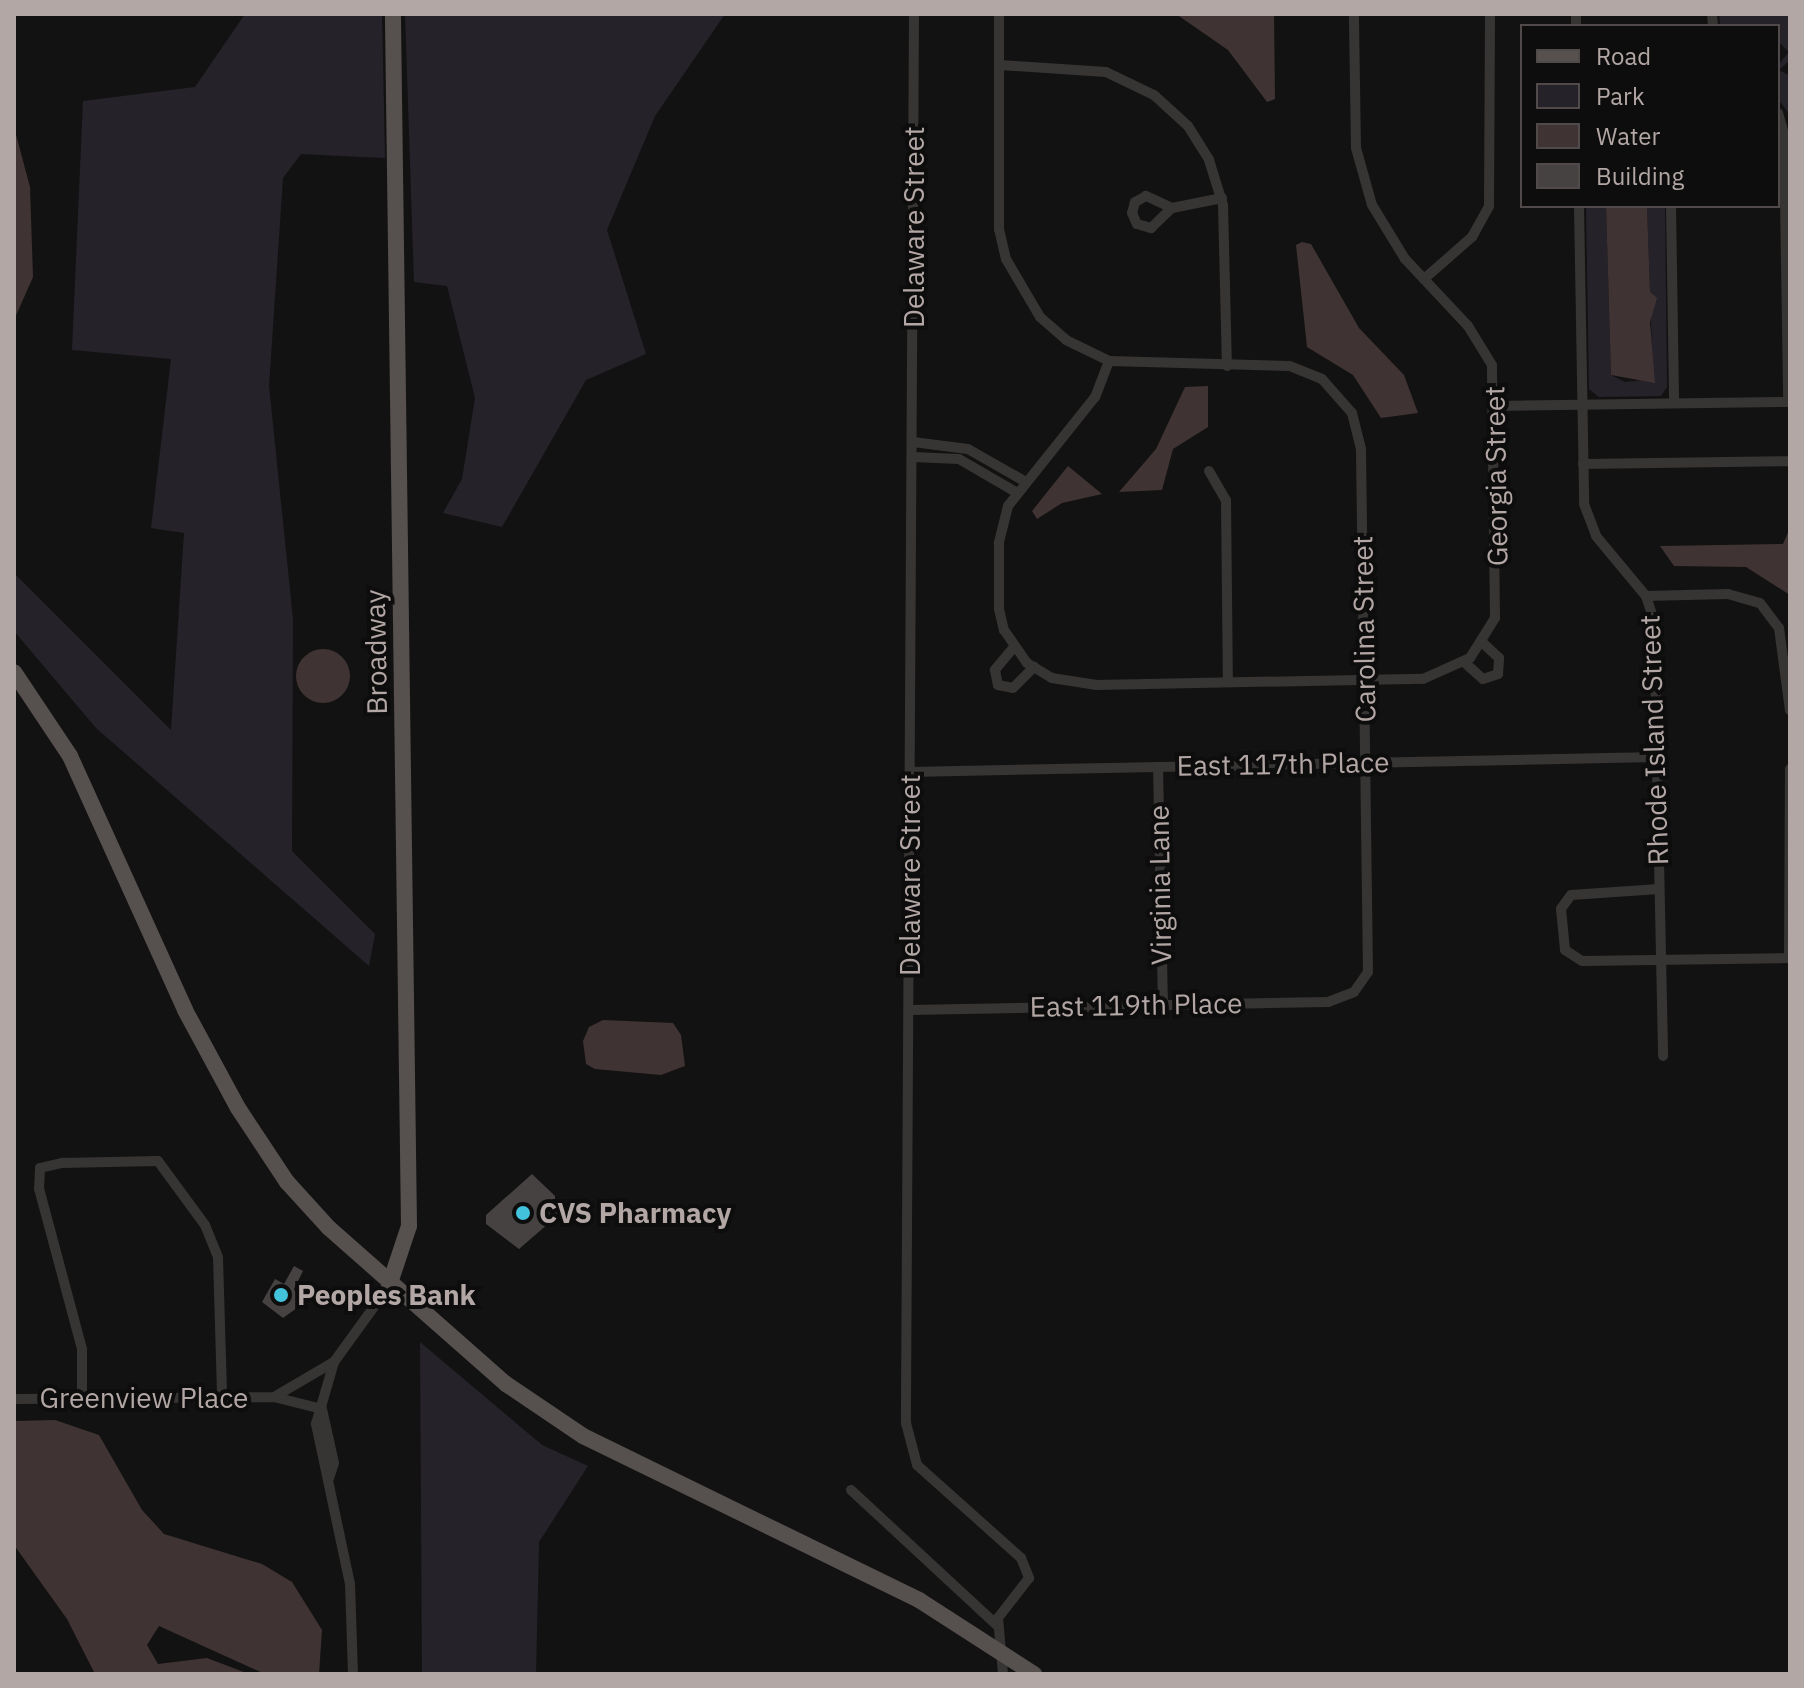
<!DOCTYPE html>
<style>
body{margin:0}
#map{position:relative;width:1804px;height:1688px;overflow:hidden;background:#131212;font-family:"IBM Plex Sans",sans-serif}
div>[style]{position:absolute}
.green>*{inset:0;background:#26222a}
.water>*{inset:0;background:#403333}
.round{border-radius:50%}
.building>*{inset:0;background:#464241}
.minor>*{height:10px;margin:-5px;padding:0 5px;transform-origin:5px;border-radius:5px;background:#373533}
.primary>*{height:16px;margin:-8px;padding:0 8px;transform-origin:8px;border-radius:8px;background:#56514f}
.dots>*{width:22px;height:22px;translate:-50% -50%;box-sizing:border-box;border:4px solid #0e0d0d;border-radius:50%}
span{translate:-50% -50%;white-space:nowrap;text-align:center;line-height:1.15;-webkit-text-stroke:8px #0e0d0d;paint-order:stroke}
.street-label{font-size:28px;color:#b2a7a5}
.poi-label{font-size:28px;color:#b2a7a5;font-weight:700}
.left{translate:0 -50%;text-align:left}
.frame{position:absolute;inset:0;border:16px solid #b2a7a5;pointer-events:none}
.legend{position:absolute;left:1520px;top:24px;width:260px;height:184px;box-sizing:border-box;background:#0e0d0d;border:2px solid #504b4a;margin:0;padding:10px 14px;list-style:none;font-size:24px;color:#b2a7a5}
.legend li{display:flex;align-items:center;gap:16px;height:40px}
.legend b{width:40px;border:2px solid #504b4a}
</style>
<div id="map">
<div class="green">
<div style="clip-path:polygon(245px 14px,382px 14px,385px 158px,301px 154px,283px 178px,269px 386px,293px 619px,292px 851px,375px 934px,369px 966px,96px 728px,14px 631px,14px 573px,171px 730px,184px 533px,151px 528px,171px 359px,72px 350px,83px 101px,195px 87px)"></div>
<div style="clip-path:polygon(405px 14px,725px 14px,655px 116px,607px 230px,646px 354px,586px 380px,502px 527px,443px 513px,462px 479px,475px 398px,447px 286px,414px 282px)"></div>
<div style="clip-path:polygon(1719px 14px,1790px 14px,1790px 60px,1779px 70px,1790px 76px,1790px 115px,1778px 99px,1778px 65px,1789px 52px,1778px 41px,1778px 26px,1720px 26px)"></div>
<div style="clip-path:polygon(1586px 206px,1606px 206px,1611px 375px,1625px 382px,1653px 379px,1647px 206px,1665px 206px,1667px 387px,1661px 396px,1599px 397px,1589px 389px)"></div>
<div style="clip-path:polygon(420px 1342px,542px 1445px,588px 1466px,539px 1542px,536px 1674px,422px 1674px)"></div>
</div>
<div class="water">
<div style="clip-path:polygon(1176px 14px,1274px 14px,1275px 99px,1267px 102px,1228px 50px)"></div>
<div style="clip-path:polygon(14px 127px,30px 187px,33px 277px,14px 320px)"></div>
<div style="clip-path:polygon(1606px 206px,1647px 206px,1650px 292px,1657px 298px,1650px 322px,1655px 383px,1611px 375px)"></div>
<div style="clip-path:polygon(1302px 242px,1311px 244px,1359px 328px,1404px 375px,1418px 413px,1381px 418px,1353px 375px,1307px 347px,1296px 245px)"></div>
<div style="clip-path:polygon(1208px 386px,1208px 427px,1173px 449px,1162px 490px,1119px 492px,1156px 449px,1185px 387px)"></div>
<div style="clip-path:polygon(1068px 466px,1102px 494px,1062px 503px,1037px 519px,1032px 511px)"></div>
<div style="clip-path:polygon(1790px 528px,1790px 595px,1746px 567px,1674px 566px,1660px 546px,1783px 544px)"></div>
<div class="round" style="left:296px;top:649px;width:54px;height:54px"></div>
<div style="clip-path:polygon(603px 1020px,673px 1023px,681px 1035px,685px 1066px,661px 1075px,595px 1069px,586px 1064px,583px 1041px,589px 1027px)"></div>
<div style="clip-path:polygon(55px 1420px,99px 1435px,142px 1510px,164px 1534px,262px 1564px,292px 1582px,322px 1630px,319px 1674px,265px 1674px,159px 1626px,147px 1645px,158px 1664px,207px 1658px,249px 1674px,95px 1674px,67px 1619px,14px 1545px,14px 1421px)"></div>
</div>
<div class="building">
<div style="clip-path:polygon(532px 1174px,555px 1196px,555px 1203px,564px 1203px,564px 1210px,519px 1249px,486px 1224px,486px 1215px)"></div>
<div style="clip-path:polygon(294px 1266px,303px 1271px,294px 1289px,301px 1305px,283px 1318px,262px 1302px,275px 1279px,284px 1284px)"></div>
</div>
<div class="minor">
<div style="left:914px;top:14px;width:1409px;rotate:90.33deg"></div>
<div style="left:906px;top:1423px;width:43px;rotate:75.3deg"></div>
<div style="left:917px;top:1465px;width:140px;rotate:41.8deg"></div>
<div style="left:1021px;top:1558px;width:22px;rotate:68deg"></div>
<div style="left:1029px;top:1578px;width:51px;rotate:127.8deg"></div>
<div style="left:998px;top:1618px;width:56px;rotate:84.9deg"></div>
<div style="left:999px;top:14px;width:215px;rotate:90deg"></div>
<div style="left:999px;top:229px;width:31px;rotate:77deg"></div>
<div style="left:1006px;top:259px;width:67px;rotate:59.6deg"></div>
<div style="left:1040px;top:317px;width:35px;rotate:41deg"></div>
<div style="left:1066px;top:340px;width:48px;rotate:26deg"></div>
<div style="left:1109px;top:361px;width:39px;rotate:111deg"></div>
<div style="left:1095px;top:397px;width:139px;rotate:128.6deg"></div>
<div style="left:1008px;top:506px;width:38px;rotate:104deg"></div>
<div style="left:999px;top:543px;width:66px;rotate:90deg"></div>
<div style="left:999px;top:609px;width:22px;rotate:77deg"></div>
<div style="left:1004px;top:630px;width:40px;rotate:55.1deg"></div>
<div style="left:1027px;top:663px;width:29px;rotate:31deg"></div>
<div style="left:1052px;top:678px;width:45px;rotate:9deg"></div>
<div style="left:1096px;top:685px;width:327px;rotate:-1.1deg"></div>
<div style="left:1423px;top:679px;width:51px;rotate:-24.1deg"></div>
<div style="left:1470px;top:658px;width:47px;rotate:-58deg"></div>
<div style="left:1495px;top:618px;width:253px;rotate:-90.7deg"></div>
<div style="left:1492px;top:365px;width:46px;rotate:-121.6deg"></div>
<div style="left:1468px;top:326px;width:92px;rotate:-133.2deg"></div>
<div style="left:1405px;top:259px;width:63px;rotate:-121.4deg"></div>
<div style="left:1372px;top:205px;width:59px;rotate:-105.7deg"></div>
<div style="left:1356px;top:148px;width:134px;rotate:-90.9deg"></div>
<div style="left:1576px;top:14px;width:12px;rotate:90deg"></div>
<div style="left:1712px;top:14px;width:12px;rotate:85deg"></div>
<div style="left:1000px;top:65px;width:106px;rotate:3.8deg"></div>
<div style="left:1106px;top:72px;width:53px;rotate:25.6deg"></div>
<div style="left:1154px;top:95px;width:46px;rotate:42.4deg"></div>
<div style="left:1188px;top:126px;width:40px;rotate:58deg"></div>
<div style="left:1209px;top:160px;width:47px;rotate:72.7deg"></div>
<div style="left:1223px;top:205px;width:161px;rotate:88.6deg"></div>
<div style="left:1778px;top:113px;width:22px;rotate:74deg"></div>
<div style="left:1784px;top:134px;width:268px;rotate:89.1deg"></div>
<div style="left:1579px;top:206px;width:298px;rotate:89deg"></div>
<div style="left:1584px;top:504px;width:34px;rotate:69deg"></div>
<div style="left:1596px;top:536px;width:78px;rotate:50.2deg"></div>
<div style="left:1646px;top:596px;width:26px;rotate:72deg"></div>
<div style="left:1654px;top:621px;width:435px;rotate:88.8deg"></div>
<div style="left:1671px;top:206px;width:197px;rotate:89.1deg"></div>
<div style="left:1172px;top:208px;width:29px;rotate:-155deg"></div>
<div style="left:1146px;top:196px;width:13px;rotate:151deg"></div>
<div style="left:1135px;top:202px;width:11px;rotate:105deg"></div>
<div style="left:1132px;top:213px;width:12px;rotate:66deg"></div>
<div style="left:1137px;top:224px;width:15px;rotate:16deg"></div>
<div style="left:1151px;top:228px;width:29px;rotate:-44deg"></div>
<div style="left:1172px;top:208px;width:51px;rotate:-11.3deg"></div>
<div style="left:1424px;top:279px;width:64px;rotate:-41.2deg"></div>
<div style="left:1472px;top:237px;width:35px;rotate:-61deg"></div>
<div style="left:1489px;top:206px;width:192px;rotate:-89.7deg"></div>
<div style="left:1497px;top:406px;width:293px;rotate:-0.8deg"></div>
<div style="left:913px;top:442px;width:55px;rotate:7.3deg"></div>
<div style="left:968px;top:449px;width:64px;rotate:29.7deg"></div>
<div style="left:913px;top:457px;width:46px;rotate:2.5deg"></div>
<div style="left:959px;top:459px;width:66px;rotate:30.1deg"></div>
<div style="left:1583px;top:464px;width:204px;rotate:-0.8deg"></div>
<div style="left:1209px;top:471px;width:34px;rotate:60deg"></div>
<div style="left:1226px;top:500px;width:182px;rotate:89.4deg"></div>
<div style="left:1646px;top:596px;width:82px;rotate:-1.4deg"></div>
<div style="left:1728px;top:594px;width:33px;rotate:16deg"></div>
<div style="left:1760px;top:603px;width:31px;rotate:53deg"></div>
<div style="left:1779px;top:628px;width:83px;rotate:82.4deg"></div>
<div style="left:1014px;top:647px;width:30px;rotate:130deg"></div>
<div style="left:995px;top:670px;width:15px;rotate:79deg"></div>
<div style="left:998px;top:685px;width:15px;rotate:11deg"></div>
<div style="left:1013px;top:688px;width:30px;rotate:-45deg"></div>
<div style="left:1464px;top:662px;width:25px;rotate:42deg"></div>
<div style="left:1483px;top:679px;width:16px;rotate:-18deg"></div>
<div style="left:1498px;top:674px;width:16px;rotate:-86deg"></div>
<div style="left:1499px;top:658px;width:22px;rotate:-137deg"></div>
<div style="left:1158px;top:767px;width:237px;rotate:88.8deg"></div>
<div style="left:910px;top:772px;width:746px;rotate:-1.15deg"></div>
<div style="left:1659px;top:889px;width:88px;rotate:176.1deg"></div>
<div style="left:1571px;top:895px;width:17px;rotate:126deg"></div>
<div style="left:1561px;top:909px;width:41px;rotate:84.4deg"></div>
<div style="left:1565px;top:950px;width:20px;rotate:33deg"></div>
<div style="left:1582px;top:961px;width:208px;rotate:-0.8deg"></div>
<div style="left:1789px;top:958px;width:189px;rotate:-89.7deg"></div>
<div style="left:909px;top:1010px;width:419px;rotate:-1.1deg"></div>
<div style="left:1328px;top:1002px;width:28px;rotate:-21deg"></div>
<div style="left:1354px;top:992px;width:24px;rotate:-55deg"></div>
<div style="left:1368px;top:972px;width:523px;rotate:-90.77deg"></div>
<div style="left:1361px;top:449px;width:37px;rotate:-104deg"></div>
<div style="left:1352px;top:413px;width:45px;rotate:-131.4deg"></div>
<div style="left:1322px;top:379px;width:35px;rotate:-158deg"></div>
<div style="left:1289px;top:366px;width:180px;rotate:-178.4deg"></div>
<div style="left:82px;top:1397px;width:48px;rotate:-90deg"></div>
<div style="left:82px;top:1349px;width:166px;rotate:-105deg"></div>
<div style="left:39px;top:1189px;width:21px;rotate:-87deg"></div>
<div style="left:40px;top:1168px;width:23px;rotate:-13deg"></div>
<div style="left:62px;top:1163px;width:96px;rotate:-1.2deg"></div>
<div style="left:158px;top:1161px;width:79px;rotate:53.7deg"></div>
<div style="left:205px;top:1225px;width:35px;rotate:68deg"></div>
<div style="left:218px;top:1258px;width:138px;rotate:88.3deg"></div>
<div style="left:274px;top:1397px;width:69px;rotate:-30.3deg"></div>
<div style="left:14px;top:1399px;width:260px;rotate:-0.4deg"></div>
<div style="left:274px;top:1397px;width:49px;rotate:14deg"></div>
<div style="left:322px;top:1409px;width:55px;rotate:77.5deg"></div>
<div style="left:334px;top:1463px;width:16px;rotate:108deg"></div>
<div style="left:851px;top:1490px;width:199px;rotate:42.8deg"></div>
<div style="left:353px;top:1674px;width:90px;rotate:-91.9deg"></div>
<div style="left:350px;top:1584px;width:164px;rotate:-102deg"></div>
<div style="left:316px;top:1424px;width:65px;rotate:-73.8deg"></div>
<div style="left:334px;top:1362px;width:94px;rotate:-54.1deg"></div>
</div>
<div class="primary">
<div style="left:14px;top:672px;width:101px;rotate:56.3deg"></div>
<div style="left:70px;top:756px;width:279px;rotate:65.6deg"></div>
<div style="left:185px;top:1010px;width:111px;rotate:61.6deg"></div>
<div style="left:238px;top:1108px;width:89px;rotate:56.5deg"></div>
<div style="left:287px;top:1182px;width:62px;rotate:47.6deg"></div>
<div style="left:329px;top:1228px;width:236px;rotate:41.4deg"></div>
<div style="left:506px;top:1384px;width:93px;rotate:34deg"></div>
<div style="left:583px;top:1436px;width:374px;rotate:26deg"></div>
<div style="left:919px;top:1600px;width:137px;rotate:32.8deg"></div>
<div style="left:389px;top:1286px;width:63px;rotate:-71.6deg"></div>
<div style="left:409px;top:1226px;width:1212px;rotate:-90.76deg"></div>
</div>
<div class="dots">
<div style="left:523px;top:1213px;background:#42c2db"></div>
<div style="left:281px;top:1295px;background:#42c2db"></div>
</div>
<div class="street-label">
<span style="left:914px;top:227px;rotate:-90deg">Delaware Street</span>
<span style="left:1496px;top:476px;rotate:-91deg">Georgia Street</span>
<span style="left:1364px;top:629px;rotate:-91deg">Carolina Street</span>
<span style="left:376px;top:652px;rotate:-91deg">Broadway</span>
<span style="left:1654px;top:740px;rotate:-92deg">Rhode Island Street</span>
<span style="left:1283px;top:764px;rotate:-1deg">East 117th Place</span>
<span style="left:910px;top:875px;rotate:-90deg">Delaware Street</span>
<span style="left:1160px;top:885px;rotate:-91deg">Virginia Lane</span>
<span style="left:1136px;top:1005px;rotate:-1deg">East 119th Place</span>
<span style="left:144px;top:1398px">Greenview Place</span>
</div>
<div class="poi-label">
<span class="left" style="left:539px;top:1213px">CVS Pharmacy</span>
<span class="left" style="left:297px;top:1295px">Peoples Bank</span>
</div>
<div class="frame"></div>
<ul class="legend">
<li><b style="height:10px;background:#56514f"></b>Road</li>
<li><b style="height:22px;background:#26222a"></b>Park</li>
<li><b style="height:22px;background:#403333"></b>Water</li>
<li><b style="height:22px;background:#464241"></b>Building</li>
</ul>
</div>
